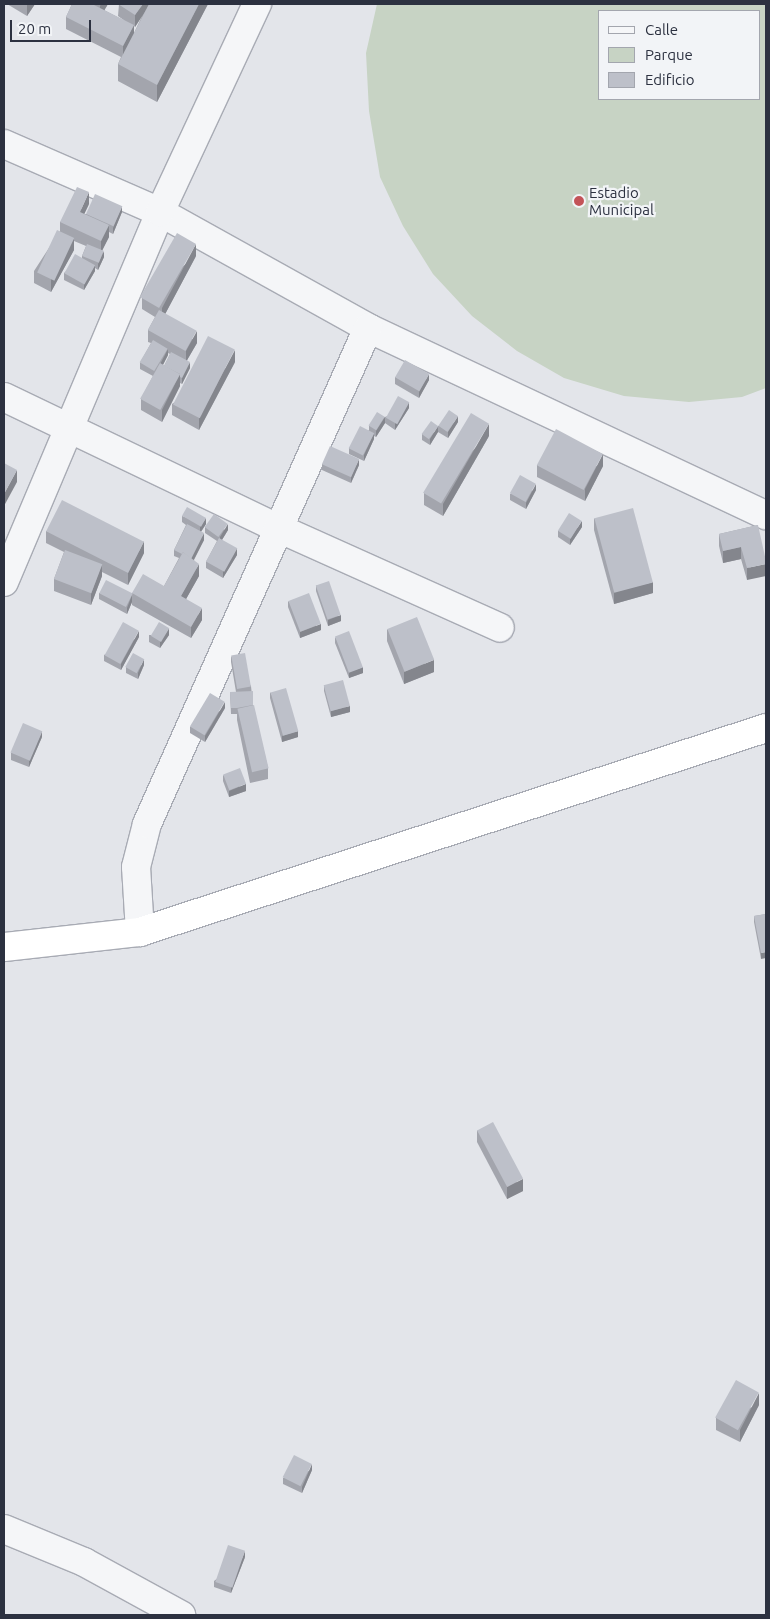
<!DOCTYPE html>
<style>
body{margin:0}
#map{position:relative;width:770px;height:1619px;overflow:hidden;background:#e3e5ea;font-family:Ubuntu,sans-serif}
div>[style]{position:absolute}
.green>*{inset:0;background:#c7d3c4}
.roads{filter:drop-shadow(1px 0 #a8abb4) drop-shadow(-1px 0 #a8abb4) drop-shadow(0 1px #a8abb4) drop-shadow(0 -1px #a8abb4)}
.street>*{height:28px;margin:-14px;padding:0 14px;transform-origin:14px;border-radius:14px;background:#f5f6f8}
.highway>*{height:28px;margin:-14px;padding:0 14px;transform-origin:14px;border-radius:14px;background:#fff}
.wall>*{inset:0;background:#a3a5ad}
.shaded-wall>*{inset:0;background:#84868d}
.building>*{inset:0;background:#bdc0c9;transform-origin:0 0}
.dots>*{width:14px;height:14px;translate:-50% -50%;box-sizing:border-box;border:2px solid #f2f4f7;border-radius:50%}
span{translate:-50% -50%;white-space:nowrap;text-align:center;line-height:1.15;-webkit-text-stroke:4.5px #f2f4f7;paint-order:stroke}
.poi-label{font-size:15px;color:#2c3140}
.left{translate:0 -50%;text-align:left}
.frame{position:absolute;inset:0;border:5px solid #2c3140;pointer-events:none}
.legend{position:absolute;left:598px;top:10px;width:162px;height:90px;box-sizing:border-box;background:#f2f4f7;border:1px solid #a3a6ae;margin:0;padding:6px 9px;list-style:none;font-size:15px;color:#2c3140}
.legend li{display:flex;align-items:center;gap:10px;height:25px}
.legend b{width:25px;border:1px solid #a3a6ae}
.scale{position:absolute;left:10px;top:20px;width:81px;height:22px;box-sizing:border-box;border:2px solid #2c3140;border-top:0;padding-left:6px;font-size:15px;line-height:18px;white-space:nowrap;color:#2c3140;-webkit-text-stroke:4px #f2f4f7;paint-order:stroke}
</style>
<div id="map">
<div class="green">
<div style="clip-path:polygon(evenodd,377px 4px,766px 4px,766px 388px,742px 397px,689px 402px,624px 396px,564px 378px,517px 351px,472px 316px,433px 274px,403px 226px,380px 177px,369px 111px,366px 53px,377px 4px,599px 11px,759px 11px,759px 99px,599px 99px,599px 11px)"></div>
</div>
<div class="roads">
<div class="street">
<div style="left:4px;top:144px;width:170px;rotate:23.6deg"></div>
<div style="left:160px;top:212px;width:238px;rotate:29.1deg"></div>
<div style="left:368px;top:328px;width:440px;rotate:25.2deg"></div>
<div style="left:4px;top:397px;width:304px;rotate:25.6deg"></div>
<div style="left:278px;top:528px;width:243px;rotate:24.2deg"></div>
<div style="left:4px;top:582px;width:402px;rotate:-67.1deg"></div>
<div style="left:160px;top:212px;width:230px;rotate:-65deg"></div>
<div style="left:140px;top:932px;width:65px;rotate:-93.5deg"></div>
<div style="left:136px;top:867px;width:44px;rotate:-75.7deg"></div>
<div style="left:147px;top:824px;width:543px;rotate:-65.98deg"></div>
<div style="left:4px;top:1529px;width:87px;rotate:22.4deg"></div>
<div style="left:84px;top:1562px;width:111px;rotate:28.7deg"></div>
</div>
<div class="highway">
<div style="left:4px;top:947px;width:137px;rotate:-6.3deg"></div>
<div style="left:140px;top:932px;width:658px;rotate:-18.05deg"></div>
</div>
</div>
<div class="wall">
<div style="clip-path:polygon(7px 4px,35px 4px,27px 16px)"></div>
<div style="clip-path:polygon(evenodd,72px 4px,108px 4px,104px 10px,125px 21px,118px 16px,119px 4px,208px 4px,157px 102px,118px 81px,118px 64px,121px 57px,66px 29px,66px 17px,72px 4px,142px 16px,134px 33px,134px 26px,135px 27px,142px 16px)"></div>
<div style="clip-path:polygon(89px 204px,84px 214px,86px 214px,122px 212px,113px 234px,109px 232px,109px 237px,102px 250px,104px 257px,98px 270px,95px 268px,95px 271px,84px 290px,64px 280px,64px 273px,82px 258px,82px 256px,86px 246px,74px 241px,74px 250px,51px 292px,34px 283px,34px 271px,60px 231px,60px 222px)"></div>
<div style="clip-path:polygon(evenodd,196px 256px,165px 314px,197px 343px,187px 360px,190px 368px,182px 384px,180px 383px,180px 386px,162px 422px,141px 410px,141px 399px,153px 376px,140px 369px,140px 363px,151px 343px,148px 342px,148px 330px,155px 317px,142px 309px,142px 298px,196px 256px,168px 353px,170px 354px,164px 366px,163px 365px,168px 355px,168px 353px)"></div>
<div style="clip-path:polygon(235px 362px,199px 430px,172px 415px,172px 404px)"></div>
<div style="clip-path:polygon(395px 377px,429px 380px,419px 398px,395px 384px)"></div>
<div style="clip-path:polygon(409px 408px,395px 430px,385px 423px,376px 437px,374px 436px,374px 439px,364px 461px,349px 454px,349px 448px,369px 430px,369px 426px,385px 417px)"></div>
<div style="clip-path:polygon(458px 422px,448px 438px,438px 432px,438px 426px)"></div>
<div style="clip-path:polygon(438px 432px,430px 445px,422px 440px,422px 434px)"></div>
<div style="clip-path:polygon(489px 436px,443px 516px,424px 505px,424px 493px)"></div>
<div style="clip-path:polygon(322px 464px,359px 465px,351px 483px,322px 470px)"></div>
<div style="clip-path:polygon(537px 465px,603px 466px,585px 501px,537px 477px)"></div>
<div style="clip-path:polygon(536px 490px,526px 509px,510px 500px,510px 494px)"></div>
<div style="clip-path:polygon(182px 516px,206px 524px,201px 532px,204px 540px,194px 560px,199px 576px,186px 599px,202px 620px,191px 638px,132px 605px,132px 602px,127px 614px,99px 599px,99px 593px,132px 594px,132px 593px,164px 586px,179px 558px,174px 556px,174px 550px,186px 525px,182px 522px)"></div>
<div style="clip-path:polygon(594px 518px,653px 593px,614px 604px,594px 530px)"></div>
<div style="clip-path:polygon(758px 525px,747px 580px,741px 559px,723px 563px,719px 546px,719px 534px)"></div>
<div style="clip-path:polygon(205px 527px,228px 530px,222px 540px,237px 555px,223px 578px,206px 568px,206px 562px,217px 541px,205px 533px)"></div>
<div style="clip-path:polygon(582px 527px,570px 545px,558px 537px,558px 531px)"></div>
<div style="clip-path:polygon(46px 531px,144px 553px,128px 585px,102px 572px,102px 576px,91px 605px,54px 591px,54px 579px,64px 552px,46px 543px)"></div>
<div style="clip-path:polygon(316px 585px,341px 621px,328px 626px,316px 591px)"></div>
<div style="clip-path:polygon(288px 601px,321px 630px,300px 638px,288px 607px)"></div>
<div style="clip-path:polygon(387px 629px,434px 672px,404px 684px,387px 641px)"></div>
<div style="clip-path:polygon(149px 635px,169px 635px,160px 648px,149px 642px)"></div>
<div style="clip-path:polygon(139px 637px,121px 670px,104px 661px,104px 655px)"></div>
<div style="clip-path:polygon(335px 637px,363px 673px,349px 678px,335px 643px)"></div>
<div style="clip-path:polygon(231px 656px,251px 686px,253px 705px,268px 768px,268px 779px,250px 783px,237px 720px,237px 714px,231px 714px,230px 692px,236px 692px,231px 662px)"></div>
<div style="clip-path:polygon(144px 665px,138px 679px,126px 673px,126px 667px)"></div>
<div style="clip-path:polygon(324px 685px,350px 712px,331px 717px,324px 691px)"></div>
<div style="clip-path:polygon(270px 692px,298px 737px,282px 742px,270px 698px)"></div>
<div style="clip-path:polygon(225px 708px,205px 742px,190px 733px,190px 727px)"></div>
<div style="clip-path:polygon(42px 737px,29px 767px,11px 760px,11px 753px)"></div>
<div style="clip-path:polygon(223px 775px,246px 791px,229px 797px,223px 781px)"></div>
<div style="clip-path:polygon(766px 914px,761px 959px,754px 922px,754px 916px)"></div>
<div style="clip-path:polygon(477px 1130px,523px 1191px,507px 1199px,477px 1142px)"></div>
<div style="clip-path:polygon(759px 1405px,740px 1442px,716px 1430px,716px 1418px)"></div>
<div style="clip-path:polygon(312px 1470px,302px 1493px,283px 1484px,283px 1478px)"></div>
<div style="clip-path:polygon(245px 1557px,231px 1593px,214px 1587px,214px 1581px)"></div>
</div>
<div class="shaded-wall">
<div style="clip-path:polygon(101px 4px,108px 4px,100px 18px,100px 6px)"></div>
<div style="clip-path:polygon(143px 4px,150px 4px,135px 27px,135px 15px)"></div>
<div style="clip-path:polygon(199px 4px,208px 4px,157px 102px,157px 85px)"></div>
<div style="clip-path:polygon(27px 5px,27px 4px,35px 4px,27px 16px)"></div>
<div style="clip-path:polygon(134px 25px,134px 37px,123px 58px,123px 46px)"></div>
<div style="clip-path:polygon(89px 192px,89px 204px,80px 223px,80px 212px)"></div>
<div style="clip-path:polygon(122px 206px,122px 212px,113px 234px,113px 228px)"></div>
<div style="clip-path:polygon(109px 225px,109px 237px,101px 253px,101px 241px)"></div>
<div style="clip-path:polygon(74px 238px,74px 250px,51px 292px,51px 280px)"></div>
<div style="clip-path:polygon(196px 244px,196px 256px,162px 320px,162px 308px)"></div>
<div style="clip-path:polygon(104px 251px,104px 257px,98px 270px,98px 264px)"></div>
<div style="clip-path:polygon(95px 265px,95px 271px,84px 290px,84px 284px)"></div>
<div style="clip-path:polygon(197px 331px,197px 343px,186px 362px,186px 351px)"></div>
<div style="clip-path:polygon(168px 349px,168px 355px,156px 378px,156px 372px)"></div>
<div style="clip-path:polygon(235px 350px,235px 362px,199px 430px,199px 418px)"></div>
<div style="clip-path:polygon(190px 362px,190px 368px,182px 384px,182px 378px)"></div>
<div style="clip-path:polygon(180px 374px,180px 386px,162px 422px,162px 410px)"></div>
<div style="clip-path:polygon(429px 374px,429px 380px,419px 398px,419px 392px)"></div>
<div style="clip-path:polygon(409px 402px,409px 408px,395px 430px,395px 424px)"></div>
<div style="clip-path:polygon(458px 416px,458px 422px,448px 438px,448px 432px)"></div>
<div style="clip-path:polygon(385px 417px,385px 423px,376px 437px,376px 431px)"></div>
<div style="clip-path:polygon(489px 424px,489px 436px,443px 516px,443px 504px)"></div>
<div style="clip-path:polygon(438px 426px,438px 432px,430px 445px,430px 439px)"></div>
<div style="clip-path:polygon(374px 433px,374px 439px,364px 461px,364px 455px)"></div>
<div style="clip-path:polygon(603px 454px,603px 466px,585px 501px,585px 489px)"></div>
<div style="clip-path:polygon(359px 459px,359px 465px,351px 483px,351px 477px)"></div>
<div style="clip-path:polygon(17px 470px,17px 482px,4px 506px,4px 494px)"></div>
<div style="clip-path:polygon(536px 484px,536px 490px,526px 509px,526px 503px)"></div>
<div style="clip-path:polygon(206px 518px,206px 524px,200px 533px,200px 527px)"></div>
<div style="clip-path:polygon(582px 521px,582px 527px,570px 545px,570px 539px)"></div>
<div style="clip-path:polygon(228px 524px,228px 530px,220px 543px,220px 537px)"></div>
<div style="clip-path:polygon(204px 533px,204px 540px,191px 565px,191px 559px)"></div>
<div style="clip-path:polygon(144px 541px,144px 553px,128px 585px,128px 573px)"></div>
<div style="clip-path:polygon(741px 547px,741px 559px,723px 563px,723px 551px)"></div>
<div style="clip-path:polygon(237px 548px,237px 555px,223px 578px,223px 572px)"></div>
<div style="clip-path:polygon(102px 564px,102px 576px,91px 605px,91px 594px)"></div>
<div style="clip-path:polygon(199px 564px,199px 576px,181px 608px,181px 596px)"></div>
<div style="clip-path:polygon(766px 564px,766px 576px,747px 580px,747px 568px)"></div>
<div style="clip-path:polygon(653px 582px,653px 593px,614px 604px,614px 592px)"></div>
<div style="clip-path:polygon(132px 595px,132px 602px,127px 614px,127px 608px)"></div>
<div style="clip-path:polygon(202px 608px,202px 620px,191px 638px,191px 627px)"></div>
<div style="clip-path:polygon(341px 615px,341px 621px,328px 626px,328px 620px)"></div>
<div style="clip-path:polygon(321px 624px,321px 630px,300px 638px,300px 632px)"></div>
<div style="clip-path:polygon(169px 628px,169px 635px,160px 648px,160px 642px)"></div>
<div style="clip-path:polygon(139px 631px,139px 637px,121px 670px,121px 664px)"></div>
<div style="clip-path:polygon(144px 659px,144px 665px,138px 679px,138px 673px)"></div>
<div style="clip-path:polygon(434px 660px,434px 672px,404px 684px,404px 672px)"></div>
<div style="clip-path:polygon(363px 667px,363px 673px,349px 678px,349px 672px)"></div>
<div style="clip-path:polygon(225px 702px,225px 708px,205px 742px,205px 736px)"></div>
<div style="clip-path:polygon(350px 706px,350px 712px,331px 717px,331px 711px)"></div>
<div style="clip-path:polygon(42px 731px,42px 737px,29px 767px,29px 761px)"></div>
<div style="clip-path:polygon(298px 731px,298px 737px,282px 742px,282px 736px)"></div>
<div style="clip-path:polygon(246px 784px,246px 791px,229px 797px,229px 791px)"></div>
<div style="clip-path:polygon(766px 952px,766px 958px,761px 959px,761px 953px)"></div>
<div style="clip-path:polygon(523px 1179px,523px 1191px,507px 1199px,507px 1187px)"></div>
<div style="clip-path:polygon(759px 1393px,759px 1405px,740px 1442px,740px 1430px)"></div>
<div style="clip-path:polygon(312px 1464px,312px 1470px,302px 1493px,302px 1487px)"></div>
<div style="clip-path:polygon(245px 1551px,245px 1557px,231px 1593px,231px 1587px)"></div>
</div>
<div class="building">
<div style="clip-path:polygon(72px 4px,92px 4px,134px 25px,123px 46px,66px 17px)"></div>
<div style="clip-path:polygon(118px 4px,143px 4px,135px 15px)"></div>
<div style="clip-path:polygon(149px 4px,199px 4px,157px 85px,118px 64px)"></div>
<div style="clip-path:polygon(77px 187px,89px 192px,80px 212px,109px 225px,101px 241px,60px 222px)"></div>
<div style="left:95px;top:194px;width:30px;height:22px;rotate:24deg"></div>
<div style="left:57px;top:230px;width:19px;height:47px;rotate:25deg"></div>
<div style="left:177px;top:233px;width:22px;height:74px;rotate:30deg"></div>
<div style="left:87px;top:244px;width:18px;height:13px;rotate:22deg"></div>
<div style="left:75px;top:254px;width:23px;height:22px;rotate:29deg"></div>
<div style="left:159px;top:310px;width:43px;height:23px;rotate:29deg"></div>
<div style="left:208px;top:336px;width:30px;height:77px;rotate:27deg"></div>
<div style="left:153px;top:340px;width:17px;height:26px;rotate:31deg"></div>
<div style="clip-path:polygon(171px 352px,190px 362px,182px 378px,180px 377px,180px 374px,164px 366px)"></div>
<div style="left:405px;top:360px;width:28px;height:20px;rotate:30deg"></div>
<div style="left:160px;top:363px;width:23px;height:41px;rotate:29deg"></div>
<div style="left:398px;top:396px;width:13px;height:25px;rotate:29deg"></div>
<div style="left:449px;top:410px;width:11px;height:19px;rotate:34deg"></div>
<div style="left:377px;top:412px;width:9px;height:16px;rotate:32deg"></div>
<div style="left:471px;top:413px;width:21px;height:93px;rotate:31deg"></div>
<div style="left:431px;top:421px;width:9px;height:16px;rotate:36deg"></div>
<div style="left:360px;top:426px;width:16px;height:25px;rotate:27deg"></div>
<div style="left:556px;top:429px;width:53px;height:41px;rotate:28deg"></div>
<div style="left:330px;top:446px;width:32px;height:20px;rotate:24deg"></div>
<div style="clip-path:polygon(4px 463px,17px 470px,4px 494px)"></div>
<div style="left:520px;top:475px;width:18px;height:21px;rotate:29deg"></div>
<div style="left:62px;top:500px;width:92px;height:35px;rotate:27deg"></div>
<div style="left:187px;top:507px;width:22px;height:10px;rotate:30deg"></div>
<div style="left:633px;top:508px;width:77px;height:40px;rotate:75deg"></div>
<div style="left:569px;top:513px;width:15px;height:21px;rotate:32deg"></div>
<div style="left:214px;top:514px;width:17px;height:16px;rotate:36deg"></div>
<div style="clip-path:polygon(187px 524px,204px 533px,191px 559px,183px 552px,182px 554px,174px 550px)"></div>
<div style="clip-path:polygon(758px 525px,766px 561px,766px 564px,747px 568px,741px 547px,723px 551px,719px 534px)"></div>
<div style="left:219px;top:538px;width:21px;height:27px;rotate:29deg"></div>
<div style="left:65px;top:550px;width:40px;height:31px;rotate:21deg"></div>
<div style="clip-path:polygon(183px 552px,199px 564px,181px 596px,202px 608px,191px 627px,132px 593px,143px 574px,164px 586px)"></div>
<div style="left:106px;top:580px;width:30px;height:15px;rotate:27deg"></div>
<div style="left:329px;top:581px;width:36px;height:14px;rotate:71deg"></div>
<div style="left:309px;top:593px;width:33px;height:22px;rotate:69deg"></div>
<div style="left:417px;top:617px;width:46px;height:32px;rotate:68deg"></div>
<div style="left:123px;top:622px;width:18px;height:38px;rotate:29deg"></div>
<div style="left:159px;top:622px;width:12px;height:16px;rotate:31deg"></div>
<div style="left:349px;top:631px;width:39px;height:15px;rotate:69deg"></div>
<div style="left:133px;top:653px;width:13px;height:16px;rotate:29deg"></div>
<div style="left:245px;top:653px;width:34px;height:14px;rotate:80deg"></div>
<div style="left:343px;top:680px;width:27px;height:20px;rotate:75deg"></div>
<div style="left:286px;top:688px;width:45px;height:16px;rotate:74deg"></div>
<div style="clip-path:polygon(253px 691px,253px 705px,237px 708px,231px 708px,230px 692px)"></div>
<div style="left:210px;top:693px;width:17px;height:39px;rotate:31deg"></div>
<div style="left:254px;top:705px;width:65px;height:17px;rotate:77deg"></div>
<div style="left:23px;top:723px;width:21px;height:32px;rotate:23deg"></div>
<div style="left:240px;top:768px;width:17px;height:18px;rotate:69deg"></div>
<div style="clip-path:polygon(766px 914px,766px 952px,761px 953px,754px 916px)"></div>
<div style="left:493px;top:1122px;width:64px;height:18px;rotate:62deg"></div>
<div style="left:736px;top:1380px;width:26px;height:43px;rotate:29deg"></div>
<div style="left:294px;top:1455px;width:20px;height:25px;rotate:27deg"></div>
<div style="left:228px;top:1545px;width:18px;height:39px;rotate:19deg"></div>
</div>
<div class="dots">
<div style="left:579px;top:201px;background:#c35358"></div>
</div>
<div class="poi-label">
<span class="left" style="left:589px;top:201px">Estadio<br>Municipal</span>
</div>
<div class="frame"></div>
<ul class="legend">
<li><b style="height:6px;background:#f5f6f8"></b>Calle</li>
<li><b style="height:14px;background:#c7d3c4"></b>Parque</li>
<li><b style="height:14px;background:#bdc0c9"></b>Edificio</li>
</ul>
<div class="scale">20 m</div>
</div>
